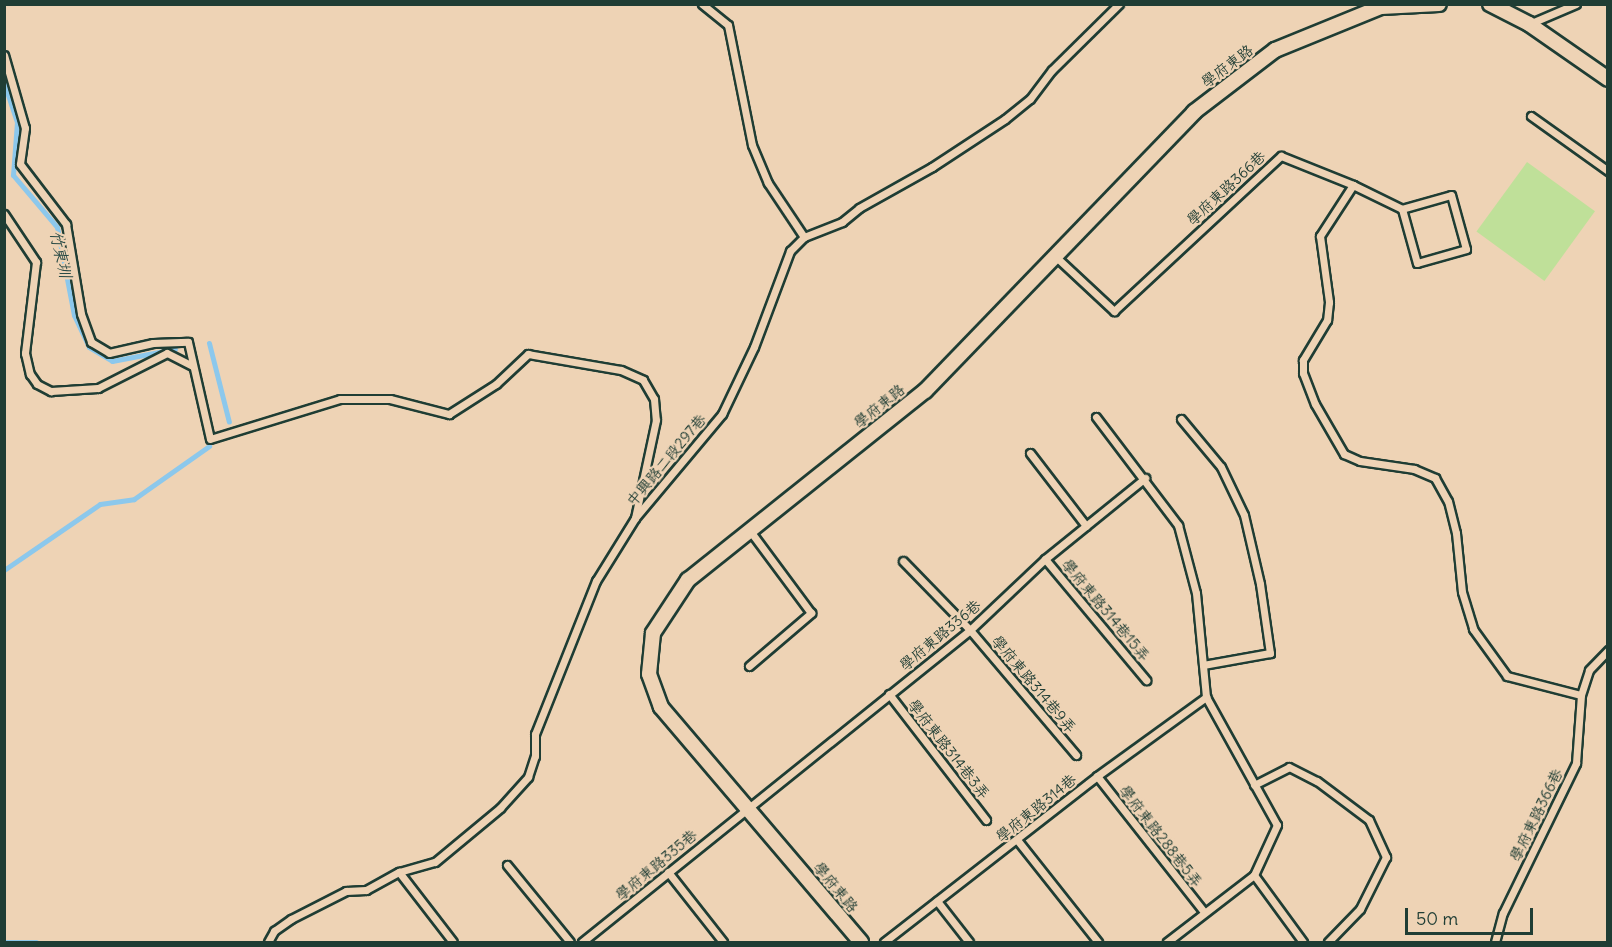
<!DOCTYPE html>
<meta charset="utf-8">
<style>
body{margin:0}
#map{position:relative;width:1612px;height:947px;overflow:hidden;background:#eed3b5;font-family:Delius,"LXGW WenKai TC",sans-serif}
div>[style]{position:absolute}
.green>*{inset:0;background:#bfe099;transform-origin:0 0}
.stream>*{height:5px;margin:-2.5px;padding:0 2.5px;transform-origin:2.5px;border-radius:2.5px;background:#8cc8ec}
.roads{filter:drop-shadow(2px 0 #1f3d34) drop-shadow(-2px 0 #1f3d34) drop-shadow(0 2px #1f3d34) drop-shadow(0 -2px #1f3d34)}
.service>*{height:7px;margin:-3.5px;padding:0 3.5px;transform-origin:3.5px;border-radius:3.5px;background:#eed3b5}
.minor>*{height:14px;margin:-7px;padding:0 7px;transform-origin:7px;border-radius:7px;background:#eed3b5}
span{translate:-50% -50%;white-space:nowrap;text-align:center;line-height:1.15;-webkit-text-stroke:4.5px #eed3b5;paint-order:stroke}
.street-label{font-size:15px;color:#1f3d34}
.water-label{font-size:16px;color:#2a4b46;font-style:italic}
.frame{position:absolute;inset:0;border:6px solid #1f3d34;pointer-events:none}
.scale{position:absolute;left:1405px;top:908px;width:128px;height:27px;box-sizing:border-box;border:3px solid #1f3d34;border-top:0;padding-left:8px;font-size:18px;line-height:21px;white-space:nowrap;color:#1f3d34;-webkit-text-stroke:4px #eed3b5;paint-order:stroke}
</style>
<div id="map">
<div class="green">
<div style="left:1527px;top:162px;width:84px;height:86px;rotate:36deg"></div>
</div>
<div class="stream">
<div style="left:4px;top:83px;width:41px;rotate:71.6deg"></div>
<div style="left:17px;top:122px;width:53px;rotate:94.3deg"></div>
<div style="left:13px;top:175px;width:68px;rotate:49.8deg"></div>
<div style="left:57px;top:227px;width:90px;rotate:79.1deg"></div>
<div style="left:74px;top:315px;width:35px;rotate:65deg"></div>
<div style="left:89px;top:347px;width:27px;rotate:31deg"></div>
<div style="left:112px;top:361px;width:64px;rotate:-10.8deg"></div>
<div style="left:209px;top:343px;width:81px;rotate:75.8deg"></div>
<div style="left:4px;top:570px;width:116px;rotate:-34.5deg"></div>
<div style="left:100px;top:504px;width:34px;rotate:-8deg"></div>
<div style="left:134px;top:499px;width:92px;rotate:-35.2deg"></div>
<div style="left:6px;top:942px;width:30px"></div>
</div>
<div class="roads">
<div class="service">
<div style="left:702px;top:4px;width:33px;rotate:39deg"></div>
<div style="left:728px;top:25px;width:122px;rotate:78.7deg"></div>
<div style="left:752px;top:145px;width:41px;rotate:67.2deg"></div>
<div style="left:768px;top:183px;width:65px;rotate:56.3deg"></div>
<div style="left:1529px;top:24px;width:51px;rotate:-23.1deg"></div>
<div style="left:4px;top:55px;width:76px;rotate:74deg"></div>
<div style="left:25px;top:128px;width:36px;rotate:98deg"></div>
<div style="left:20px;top:164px;width:76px;rotate:52.5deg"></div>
<div style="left:66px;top:224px;width:91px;rotate:80.5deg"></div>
<div style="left:81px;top:314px;width:30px;rotate:70deg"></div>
<div style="left:91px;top:342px;width:21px;rotate:31deg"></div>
<div style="left:109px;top:353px;width:45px;rotate:-12.8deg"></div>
<div style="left:153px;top:343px;width:35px;rotate:-2deg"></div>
<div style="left:188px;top:342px;width:99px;rotate:77.2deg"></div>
<div style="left:210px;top:439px;width:136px;rotate:-17.1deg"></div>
<div style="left:340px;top:399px;width:50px"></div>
<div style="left:390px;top:399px;width:61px;rotate:14.3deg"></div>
<div style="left:449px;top:414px;width:56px;rotate:-32.6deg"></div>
<div style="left:496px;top:384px;width:44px;rotate:-43.2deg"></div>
<div style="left:528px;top:354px;width:94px;rotate:9.8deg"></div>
<div style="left:621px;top:370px;width:24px;rotate:24deg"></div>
<div style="left:643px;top:380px;width:22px;rotate:60deg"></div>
<div style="left:654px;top:399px;width:21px;rotate:85deg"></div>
<div style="left:656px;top:420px;width:100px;rotate:102.1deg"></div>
<div style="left:1531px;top:116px;width:95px;rotate:35.5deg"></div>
<div style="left:1353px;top:185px;width:55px;rotate:26.1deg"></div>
<div style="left:1402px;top:209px;width:56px;rotate:74.5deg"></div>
<div style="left:1417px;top:263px;width:51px;rotate:-15.9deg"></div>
<div style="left:1466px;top:249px;width:56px;rotate:-105.5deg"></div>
<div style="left:1451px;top:195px;width:51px;rotate:164.1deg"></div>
<div style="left:4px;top:214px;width:58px;rotate:56.3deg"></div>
<div style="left:36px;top:262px;width:92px;rotate:96.9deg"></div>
<div style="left:25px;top:353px;width:22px;rotate:77deg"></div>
<div style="left:30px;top:374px;width:12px;rotate:55deg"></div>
<div style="left:37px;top:384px;width:16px;rotate:27deg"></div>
<div style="left:51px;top:391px;width:47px;rotate:-3.7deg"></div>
<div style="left:98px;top:388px;width:77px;rotate:-26.9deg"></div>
<div style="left:167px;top:353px;width:29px;rotate:27deg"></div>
<div style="left:1055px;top:256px;width:81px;rotate:43deg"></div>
<div style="left:1114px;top:311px;width:228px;rotate:-42.9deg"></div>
<div style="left:1281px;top:156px;width:78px;rotate:21.9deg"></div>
<div style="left:1353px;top:185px;width:61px;rotate:122.9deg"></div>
<div style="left:1320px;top:236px;width:67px;rotate:82.2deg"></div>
<div style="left:1329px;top:302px;width:18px;rotate:96deg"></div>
<div style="left:1327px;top:320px;width:47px;rotate:121deg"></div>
<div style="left:1303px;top:360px;width:13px;rotate:90deg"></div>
<div style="left:1303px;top:373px;width:33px;rotate:69deg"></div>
<div style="left:1315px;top:404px;width:58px;rotate:59.9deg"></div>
<div style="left:1344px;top:454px;width:17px;rotate:24deg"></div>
<div style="left:1360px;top:461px;width:55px;rotate:8.4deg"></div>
<div style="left:1414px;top:469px;width:23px;rotate:23deg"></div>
<div style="left:1435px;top:478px;width:26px;rotate:61deg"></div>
<div style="left:1448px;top:501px;width:33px;rotate:76deg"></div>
<div style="left:1456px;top:533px;width:59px;rotate:84.2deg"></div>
<div style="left:1462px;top:592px;width:39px;rotate:73deg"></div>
<div style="left:1473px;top:629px;width:58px;rotate:54.1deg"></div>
<div style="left:1507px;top:676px;width:76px;rotate:14.4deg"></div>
<div style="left:1096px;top:417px;width:136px;rotate:52.8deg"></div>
<div style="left:1178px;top:525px;width:70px;rotate:75.2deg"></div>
<div style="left:1196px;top:593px;width:104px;rotate:84.5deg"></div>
<div style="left:1206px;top:697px;width:146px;rotate:61deg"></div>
<div style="left:1277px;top:825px;width:55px;rotate:114.7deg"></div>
<div style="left:1254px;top:875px;width:110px;rotate:142.4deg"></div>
<div style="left:1181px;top:419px;width:62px;rotate:50.2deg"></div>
<div style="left:1221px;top:467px;width:53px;rotate:64.4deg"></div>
<div style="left:1244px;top:515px;width:71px;rotate:76.9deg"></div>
<div style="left:1260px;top:584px;width:70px;rotate:81.8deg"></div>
<div style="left:1270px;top:653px;width:68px;rotate:169.8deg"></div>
<div style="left:1030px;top:453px;width:92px;rotate:52.5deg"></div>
<div style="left:1045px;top:559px;width:158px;rotate:50.1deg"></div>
<div style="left:903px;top:561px;width:96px;rotate:45.8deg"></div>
<div style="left:970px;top:630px;width:164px;rotate:49.7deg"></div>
<div style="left:749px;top:666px;width:82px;rotate:-40.5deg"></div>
<div style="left:811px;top:613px;width:102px;rotate:-126.6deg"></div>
<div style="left:889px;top:694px;width:159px;rotate:52.4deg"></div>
<div style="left:1097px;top:776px;width:173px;rotate:51.8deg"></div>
<div style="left:1254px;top:785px;width:39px;rotate:-27deg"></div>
<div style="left:1289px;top:767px;width:31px;rotate:27deg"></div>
<div style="left:1317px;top:781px;width:65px;rotate:36.9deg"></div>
<div style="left:1369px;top:820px;width:41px;rotate:65.3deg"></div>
<div style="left:1386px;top:857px;width:58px;rotate:116.6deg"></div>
<div style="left:1360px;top:909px;width:46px;rotate:134.1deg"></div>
<div style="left:1018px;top:841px;width:129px;rotate:51.6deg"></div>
<div style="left:507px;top:865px;width:99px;rotate:50.7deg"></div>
<div style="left:399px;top:872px;width:88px;rotate:52.4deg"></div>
<div style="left:668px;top:872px;width:89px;rotate:51.8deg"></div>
<div style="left:1254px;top:875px;width:83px;rotate:53.8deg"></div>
<div style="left:937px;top:901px;width:52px;rotate:52deg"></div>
<div style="left:268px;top:942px;width:13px;rotate:-61deg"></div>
<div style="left:274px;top:931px;width:21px;rotate:-35deg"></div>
<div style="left:291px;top:919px;width:62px;rotate:-27deg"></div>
<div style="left:346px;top:891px;width:20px;rotate:-3deg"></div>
<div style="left:366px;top:890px;width:38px;rotate:-29deg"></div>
<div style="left:399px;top:872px;width:37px;rotate:-16deg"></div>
<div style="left:435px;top:862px;width:85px;rotate:-39.7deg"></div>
<div style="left:500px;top:808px;width:42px;rotate:-47.9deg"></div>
<div style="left:528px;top:777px;width:22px;rotate:-72deg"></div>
<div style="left:535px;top:756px;width:22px;rotate:-90deg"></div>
<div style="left:535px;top:734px;width:165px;rotate:-68.3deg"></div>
<div style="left:596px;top:581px;width:74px;rotate:-58.2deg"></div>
<div style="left:635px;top:518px;width:136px;rotate:-50.1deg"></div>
<div style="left:722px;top:414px;width:74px;rotate:-64.5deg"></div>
<div style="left:754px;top:347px;width:103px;rotate:-69.4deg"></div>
<div style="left:790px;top:251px;width:20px;rotate:-45deg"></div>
<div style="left:804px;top:237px;width:41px;rotate:-21.5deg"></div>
<div style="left:842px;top:222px;width:22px;rotate:-39deg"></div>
<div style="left:859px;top:208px;width:84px;rotate:-29.3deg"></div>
<div style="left:932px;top:167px;width:87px;rotate:-33.3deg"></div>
<div style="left:1005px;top:119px;width:32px;rotate:-39deg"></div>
<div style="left:1030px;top:99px;width:36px;rotate:-53deg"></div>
<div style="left:1052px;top:70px;width:94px;rotate:-44.6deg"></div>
<div style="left:582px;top:942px;width:498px;rotate:-38.8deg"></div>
<div style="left:970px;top:630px;width:103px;rotate:-43.4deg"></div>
<div style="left:1045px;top:559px;width:129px;rotate:-39deg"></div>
<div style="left:884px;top:942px;width:270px;rotate:-37.9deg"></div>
<div style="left:1097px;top:776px;width:135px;rotate:-35.9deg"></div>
<div style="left:1495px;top:942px;width:30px;rotate:-75deg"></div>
<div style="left:1503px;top:913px;width:167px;rotate:-64deg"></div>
<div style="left:1576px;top:763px;width:68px;rotate:-85.8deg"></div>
<div style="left:1581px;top:695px;width:26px;rotate:-72deg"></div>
<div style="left:1589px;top:670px;width:28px;rotate:-46deg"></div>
</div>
<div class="minor">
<div style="left:1490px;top:4px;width:44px;rotate:27.1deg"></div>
<div style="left:1529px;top:24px;width:96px;rotate:34.8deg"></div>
<div style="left:861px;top:942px;width:309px;rotate:-130.4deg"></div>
<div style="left:661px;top:707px;width:35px;rotate:-110deg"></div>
<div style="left:649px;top:674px;width:41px;rotate:-84.4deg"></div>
<div style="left:653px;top:633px;width:64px;rotate:-56.6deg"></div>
<div style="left:688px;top:580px;width:303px;rotate:-38.6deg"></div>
<div style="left:925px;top:391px;width:388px;rotate:-46deg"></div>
<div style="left:1194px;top:112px;width:102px;rotate:-37.4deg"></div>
<div style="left:1275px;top:50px;width:114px;rotate:-22.1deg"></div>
<div style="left:1381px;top:7px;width:58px;rotate:-3deg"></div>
</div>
</div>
<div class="street-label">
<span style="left:1227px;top:66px;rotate:-37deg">學府東路</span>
<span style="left:1226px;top:188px;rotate:-43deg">學府東路366巷</span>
<span style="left:879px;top:406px;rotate:-39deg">學府東路</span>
<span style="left:666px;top:460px;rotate:-50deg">中興路二段297巷</span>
<span style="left:1106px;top:610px;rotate:50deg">學府東路314巷15弄</span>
<span style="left:940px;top:635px;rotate:-40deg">學府東路336巷</span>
<span style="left:1034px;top:684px;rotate:50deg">學府東路314巷9弄</span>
<span style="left:949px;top:749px;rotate:52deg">學府東路314巷3弄</span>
<span style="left:1036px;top:808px;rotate:-39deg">學府東路314巷</span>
<span style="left:1536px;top:815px;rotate:-64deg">學府東路366巷</span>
<span style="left:1161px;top:836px;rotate:52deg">學府東路288巷5弄</span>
<span style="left:656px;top:865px;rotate:-40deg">學府東路335巷</span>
<span style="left:836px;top:887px;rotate:50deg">學府東路</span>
</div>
<div class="water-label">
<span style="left:61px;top:254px;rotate:77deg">竹東圳</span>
</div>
<div class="frame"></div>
<div class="scale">50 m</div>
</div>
